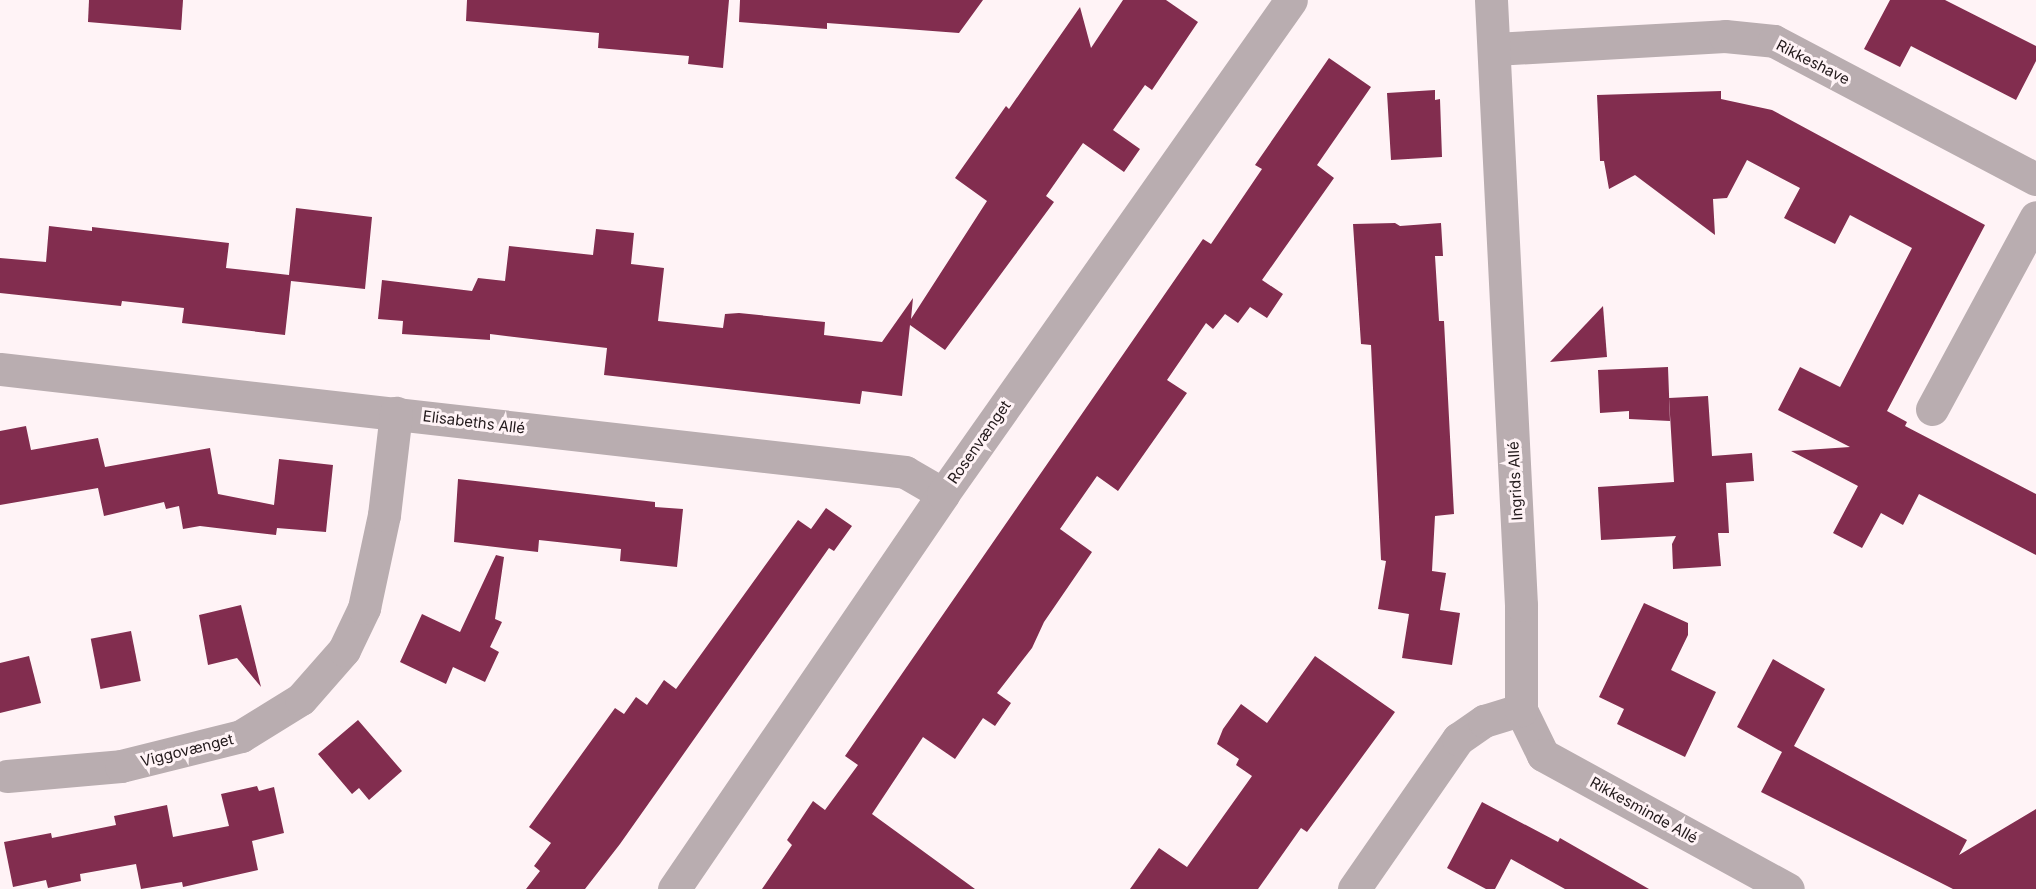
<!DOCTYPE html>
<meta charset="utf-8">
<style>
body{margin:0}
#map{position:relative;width:2036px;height:889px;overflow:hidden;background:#fff3f6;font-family:Inter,sans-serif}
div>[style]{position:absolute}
.building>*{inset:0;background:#822d4f;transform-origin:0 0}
.street>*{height:33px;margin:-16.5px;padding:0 16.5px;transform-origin:16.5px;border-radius:16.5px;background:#b9adb0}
span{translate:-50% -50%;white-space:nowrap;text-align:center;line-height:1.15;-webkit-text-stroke:6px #fff3f6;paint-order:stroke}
.street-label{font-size:15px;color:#21181a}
</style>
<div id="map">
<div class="building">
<div style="clip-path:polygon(89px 0,183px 0,181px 30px,88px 22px)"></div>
<div style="clip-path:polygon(467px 0,729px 0,723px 68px,688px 64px,689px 56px,598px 48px,599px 33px,466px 21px)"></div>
<div style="clip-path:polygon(740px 0,983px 0,959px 33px,827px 23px,827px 29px,739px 22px)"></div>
<div style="clip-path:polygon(1123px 0,1166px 0,1198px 22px,1152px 90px,1145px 85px,1113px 130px,1140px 149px,1124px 172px,1083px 143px,1046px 196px,1054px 202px,945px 350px,910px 325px,902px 396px,862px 391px,860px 404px,604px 375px,607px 348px,490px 334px,490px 340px,402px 334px,403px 321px,378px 319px,382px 280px,472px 291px,478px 278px,505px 281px,509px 246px,593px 255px,596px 229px,634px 233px,631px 264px,664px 268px,658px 321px,723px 328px,725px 314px,739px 313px,825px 322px,824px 335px,882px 342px,913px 298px,911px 319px,987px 201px,955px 178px,1006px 106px,1009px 109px,1080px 7px,1091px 48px)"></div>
<div style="clip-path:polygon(1890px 0,1945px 0,2036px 46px,2036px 61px,2016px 100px,1911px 46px,1900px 67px,1864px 49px)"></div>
<div style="clip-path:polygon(1329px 58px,1371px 87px,1317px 165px,1334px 178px,1262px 280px,1283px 294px,1267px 318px,1250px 307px,1238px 323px,1225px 314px,1213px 329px,1206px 323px,1167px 380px,1187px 393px,1118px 491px,1097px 476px,1060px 529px,1092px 552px,1044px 622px,1032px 648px,997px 693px,1011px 703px,995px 726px,983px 718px,955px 759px,923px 737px,872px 814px,975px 889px,762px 889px,792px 845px,787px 840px,813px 801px,825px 810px,858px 765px,845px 756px,1203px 239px,1211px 244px,1262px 169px,1255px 165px)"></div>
<div style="clip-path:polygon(1435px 90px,1435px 100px,1440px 99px,1442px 157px,1391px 160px,1387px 93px)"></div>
<div style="clip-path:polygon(1721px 91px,1721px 99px,1772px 110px,1985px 225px,1887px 411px,1907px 422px,1905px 426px,2036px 494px,2036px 555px,1919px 494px,1903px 525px,1881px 513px,1862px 548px,1833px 533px,1858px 486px,1791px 451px,1850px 447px,1778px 410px,1800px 367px,1840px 387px,1912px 248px,1850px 215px,1835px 244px,1784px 218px,1800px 188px,1747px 160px,1727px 198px,1713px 199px,1715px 235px,1635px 175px,1609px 189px,1604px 161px,1600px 161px,1597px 95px)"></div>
<div style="clip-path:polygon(296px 208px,372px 217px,365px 289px,291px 281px,285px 335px,182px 323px,184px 308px,122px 301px,121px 306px,0 293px,0 258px,46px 262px,49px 226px,92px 231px,92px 227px,229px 243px,226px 268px,289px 275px)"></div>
<div style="clip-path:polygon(1395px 223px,1400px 226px,1441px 223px,1443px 256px,1435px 256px,1439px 321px,1444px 321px,1454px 514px,1435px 516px,1432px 571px,1446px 573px,1440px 610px,1460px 613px,1452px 665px,1402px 658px,1409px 614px,1378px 609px,1386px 561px,1381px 560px,1371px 345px,1361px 344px,1353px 224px)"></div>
<div style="clip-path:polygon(1603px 306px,1607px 357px,1550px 362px)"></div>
<div style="clip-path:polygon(1668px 367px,1670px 421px,1629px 419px,1629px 411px,1600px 413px,1598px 370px)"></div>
<div style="clip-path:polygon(1708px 396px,1712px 456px,1752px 453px,1754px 481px,1726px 483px,1729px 533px,1718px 533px,1721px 566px,1673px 569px,1672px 544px,1676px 536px,1601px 540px,1598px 487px,1674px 482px,1669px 398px)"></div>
<div style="clip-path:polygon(26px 426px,31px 450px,98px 438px,105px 467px,210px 448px,218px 494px,274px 505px,279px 459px,333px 465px,326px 532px,277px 528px,276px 535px,200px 526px,183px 529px,179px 506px,166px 509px,164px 502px,104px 516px,98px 488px,0 505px,0 431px)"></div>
<div style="clip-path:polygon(458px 479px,655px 502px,655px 507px,683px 509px,677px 567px,620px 561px,621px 549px,539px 540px,538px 552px,454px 542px)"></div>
<div style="clip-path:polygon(826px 508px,852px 526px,834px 551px,829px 548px,620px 844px,585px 889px,526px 889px,540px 871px,534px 866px,551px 843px,529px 827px,615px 708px,624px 714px,636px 697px,647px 705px,664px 680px,676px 689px,798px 520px,811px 529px)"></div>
<div style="clip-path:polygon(496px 555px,504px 557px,495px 619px,502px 622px,490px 647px,499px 652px,485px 682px,453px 667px,446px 684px,400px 662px,422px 614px,460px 632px)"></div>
<div style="clip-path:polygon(1644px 603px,1688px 623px,1688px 635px,1671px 670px,1716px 692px,1685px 757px,1617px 724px,1624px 709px,1599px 697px)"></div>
<div style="clip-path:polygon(241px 605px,261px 687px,237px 658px,208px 665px,199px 615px)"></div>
<div style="left:131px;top:631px;width:51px;height:41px;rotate:79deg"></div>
<div style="clip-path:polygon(29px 656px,41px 703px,0 713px,0 663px)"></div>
<div style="clip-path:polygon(1315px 656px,1395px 712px,1307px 832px,1301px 828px,1258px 889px,1130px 889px,1159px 848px,1187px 867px,1252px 776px,1236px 765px,1239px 759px,1217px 744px,1223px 729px,1241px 704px,1267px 723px)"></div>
<div style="clip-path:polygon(1773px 659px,1825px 689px,1794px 746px,1967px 840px,1959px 855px,2036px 809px,2036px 889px,1953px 889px,1761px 792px,1782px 752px,1737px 727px)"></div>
<div style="clip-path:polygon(358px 720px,402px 771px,369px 800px,359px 788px,352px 794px,318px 754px)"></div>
<div style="clip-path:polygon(257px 786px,259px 791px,274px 787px,284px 833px,252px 841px,258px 870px,183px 887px,182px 882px,141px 889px,136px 864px,80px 874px,81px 881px,48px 888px,46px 880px,13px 887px,4px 842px,51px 833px,52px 838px,116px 825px,114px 816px,167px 805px,173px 837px,229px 826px,221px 794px)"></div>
<div style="clip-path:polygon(1482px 802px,1558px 842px,1560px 838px,1649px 889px,1565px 889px,1511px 859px,1495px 889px,1486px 889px,1447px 868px)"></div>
</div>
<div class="street">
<div style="left:1494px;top:49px;width:231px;rotate:-3.2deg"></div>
<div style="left:1725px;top:36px;width:49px;rotate:5.8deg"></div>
<div style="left:1774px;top:41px;width:296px;rotate:27.8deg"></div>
<div style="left:0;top:369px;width:911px;rotate:6.49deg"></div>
<div style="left:905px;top:472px;width:44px;rotate:30.1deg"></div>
<div style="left:1932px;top:409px;width:218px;rotate:-61.6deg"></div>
<div style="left:1521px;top:710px;width:50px;rotate:63.9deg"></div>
<div style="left:1543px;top:755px;width:279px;rotate:28.7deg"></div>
<div style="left:7px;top:776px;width:114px;rotate:-5deg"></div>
<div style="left:121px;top:766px;width:124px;rotate:-14deg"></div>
<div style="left:241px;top:736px;width:70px;rotate:-31.7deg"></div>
<div style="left:301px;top:699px;width:65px;rotate:-48.7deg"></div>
<div style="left:344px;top:650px;width:47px;rotate:-64.5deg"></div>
<div style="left:364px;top:608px;width:95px;rotate:-77.9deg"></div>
<div style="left:384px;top:515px;width:103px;rotate:-83.3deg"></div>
<div style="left:674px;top:889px;width:478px;rotate:-55.7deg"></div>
<div style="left:943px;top:494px;width:604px;rotate:-54.84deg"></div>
<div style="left:1354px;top:889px;width:183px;rotate:-55.3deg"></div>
<div style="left:1458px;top:739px;width:32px;rotate:-35deg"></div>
<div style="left:1484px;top:721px;width:39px;rotate:-17deg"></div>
<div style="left:1521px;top:710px;width:105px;rotate:-90deg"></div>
<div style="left:1521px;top:605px;width:606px;rotate:-92.84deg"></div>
</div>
<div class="street-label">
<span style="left:1813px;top:62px;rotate:27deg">Rikkeshave</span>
<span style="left:474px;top:422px;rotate:7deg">Elisabeths Allé</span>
<span style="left:979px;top:442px;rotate:-55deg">Rosenvænget</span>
<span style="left:1515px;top:481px;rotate:-93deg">Ingrids Allé</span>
<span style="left:187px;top:750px;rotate:-14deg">Viggovænget</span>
<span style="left:1644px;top:810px;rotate:29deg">Rikkesminde Allé</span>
</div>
</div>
